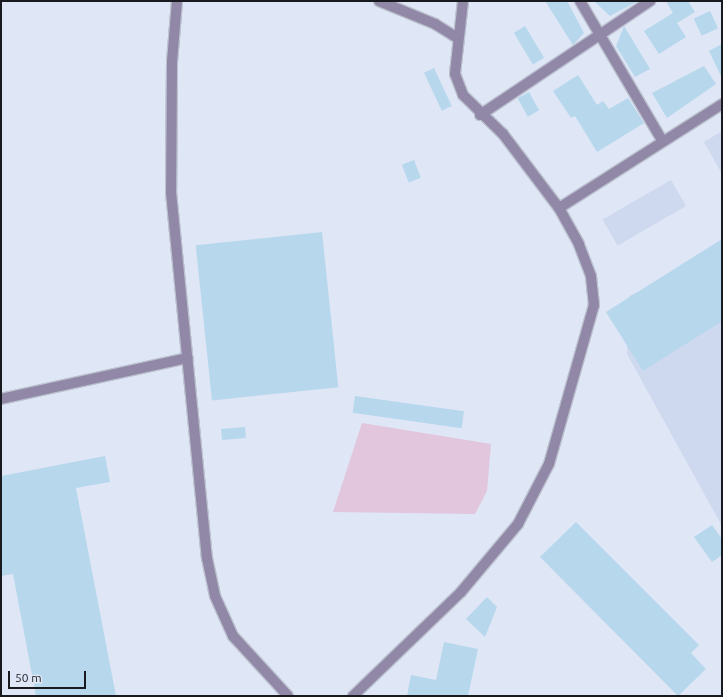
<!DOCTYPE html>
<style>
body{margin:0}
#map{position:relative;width:723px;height:697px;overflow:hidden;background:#dfe6f6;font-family:Ubuntu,sans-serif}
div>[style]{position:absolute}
.built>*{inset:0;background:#ced8ee;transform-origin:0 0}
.green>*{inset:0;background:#e1c6dd}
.building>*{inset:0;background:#b6d7ec;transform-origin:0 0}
.roads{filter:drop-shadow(1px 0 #bbc1cf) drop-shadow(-1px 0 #bbc1cf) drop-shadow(0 1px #bbc1cf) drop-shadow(0 -1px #bbc1cf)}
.street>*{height:10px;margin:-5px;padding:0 5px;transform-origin:5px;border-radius:5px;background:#9187a6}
span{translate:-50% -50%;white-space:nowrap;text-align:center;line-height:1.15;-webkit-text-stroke:3.5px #dfe6f6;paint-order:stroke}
.frame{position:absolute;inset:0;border:2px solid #181a20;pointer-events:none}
.scale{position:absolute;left:8px;top:671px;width:78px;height:18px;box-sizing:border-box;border:2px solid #181a20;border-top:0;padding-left:5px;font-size:12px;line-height:14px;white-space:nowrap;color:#181a20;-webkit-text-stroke:3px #dfe6f6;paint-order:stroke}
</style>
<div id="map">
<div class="built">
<div style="clip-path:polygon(722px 131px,722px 174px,704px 142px)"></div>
<div style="left:671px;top:180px;width:30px;height:79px;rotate:60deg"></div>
<div style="clip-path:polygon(722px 252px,722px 526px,627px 354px,629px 296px)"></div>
</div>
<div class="green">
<div style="clip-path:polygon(362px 423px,491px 444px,487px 491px,475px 514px,333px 512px)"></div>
</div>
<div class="building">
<div style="clip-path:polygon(545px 1px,567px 1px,584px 33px,573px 45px)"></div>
<div style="clip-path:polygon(594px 1px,638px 1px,610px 16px)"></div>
<div style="clip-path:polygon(666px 1px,688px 1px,695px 12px,677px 23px,686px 37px,659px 54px,644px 31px,673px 13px)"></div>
<div style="left:710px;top:11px;width:19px;height:18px;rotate:65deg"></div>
<div style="left:525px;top:26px;width:37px;height:13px;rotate:59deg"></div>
<div style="clip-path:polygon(624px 26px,650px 69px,635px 77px,616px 46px)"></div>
<div style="clip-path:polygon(722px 44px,722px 78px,709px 51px)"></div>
<div style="clip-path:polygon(704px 66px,716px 84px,667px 118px,652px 93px)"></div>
<div style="left:434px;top:68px;width:42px;height:11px;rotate:65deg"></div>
<div style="clip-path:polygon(578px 75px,597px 105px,603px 101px,609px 109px,628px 98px,644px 123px,597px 152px,575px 116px,571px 118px,553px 91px)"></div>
<div style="left:529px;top:92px;width:21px;height:13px;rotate:61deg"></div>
<div style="left:414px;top:160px;width:19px;height:13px;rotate:69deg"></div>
<div style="left:322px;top:232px;width:156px;height:127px;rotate:84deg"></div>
<div style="clip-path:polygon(722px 239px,722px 321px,643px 371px,606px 312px)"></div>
<div style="left:355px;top:396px;width:110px;height:17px;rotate:8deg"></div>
<div style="left:245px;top:427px;width:11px;height:24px;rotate:85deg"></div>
<div style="clip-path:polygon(105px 456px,110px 482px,76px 488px,116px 696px,36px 696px,13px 574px,1px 576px,1px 476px)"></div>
<div style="clip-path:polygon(576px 522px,699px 645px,691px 653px,706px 669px,678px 696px,540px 557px)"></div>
<div style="clip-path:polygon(712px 525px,722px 539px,722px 555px,712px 562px,694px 537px)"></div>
<div style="clip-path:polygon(487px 597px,497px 607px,485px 637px,466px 619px)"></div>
<div style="clip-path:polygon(444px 642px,478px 649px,468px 696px,407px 696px,411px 675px,436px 680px)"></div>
</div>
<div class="roads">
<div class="street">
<div style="left:177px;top:1px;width:61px;rotate:94.7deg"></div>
<div style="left:172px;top:62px;width:130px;rotate:90.4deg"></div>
<div style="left:171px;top:192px;width:368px;rotate:84.4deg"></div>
<div style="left:207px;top:558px;width:39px;rotate:78deg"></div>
<div style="left:215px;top:596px;width:44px;rotate:65.8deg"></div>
<div style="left:233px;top:636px;width:81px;rotate:47.5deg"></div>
<div style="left:379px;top:1px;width:61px;rotate:22.3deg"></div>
<div style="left:435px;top:24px;width:26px;rotate:32deg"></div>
<div style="left:463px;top:1px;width:73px;rotate:96.3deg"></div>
<div style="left:455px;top:74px;width:22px;rotate:69deg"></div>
<div style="left:463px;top:95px;width:56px;rotate:44.3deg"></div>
<div style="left:503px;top:134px;width:93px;rotate:52.9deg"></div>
<div style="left:580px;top:1px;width:161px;rotate:59.5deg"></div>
<div style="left:480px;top:115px;width:205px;rotate:-33.8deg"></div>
<div style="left:1px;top:399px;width:191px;rotate:-12.4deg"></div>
<div style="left:353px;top:696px;width:150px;rotate:-43.9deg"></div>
<div style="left:461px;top:592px;width:89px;rotate:-50deg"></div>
<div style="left:518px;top:524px;width:68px;rotate:-62.7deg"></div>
<div style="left:549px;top:464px;width:165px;rotate:-74.2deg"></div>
<div style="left:594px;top:305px;width:29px;rotate:-96deg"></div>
<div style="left:591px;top:276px;width:34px;rotate:-111deg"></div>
<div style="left:579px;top:244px;width:41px;rotate:-119.1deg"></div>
<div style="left:559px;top:208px;width:193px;rotate:-32.5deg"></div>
</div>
</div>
<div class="frame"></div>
<div class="scale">50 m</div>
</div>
